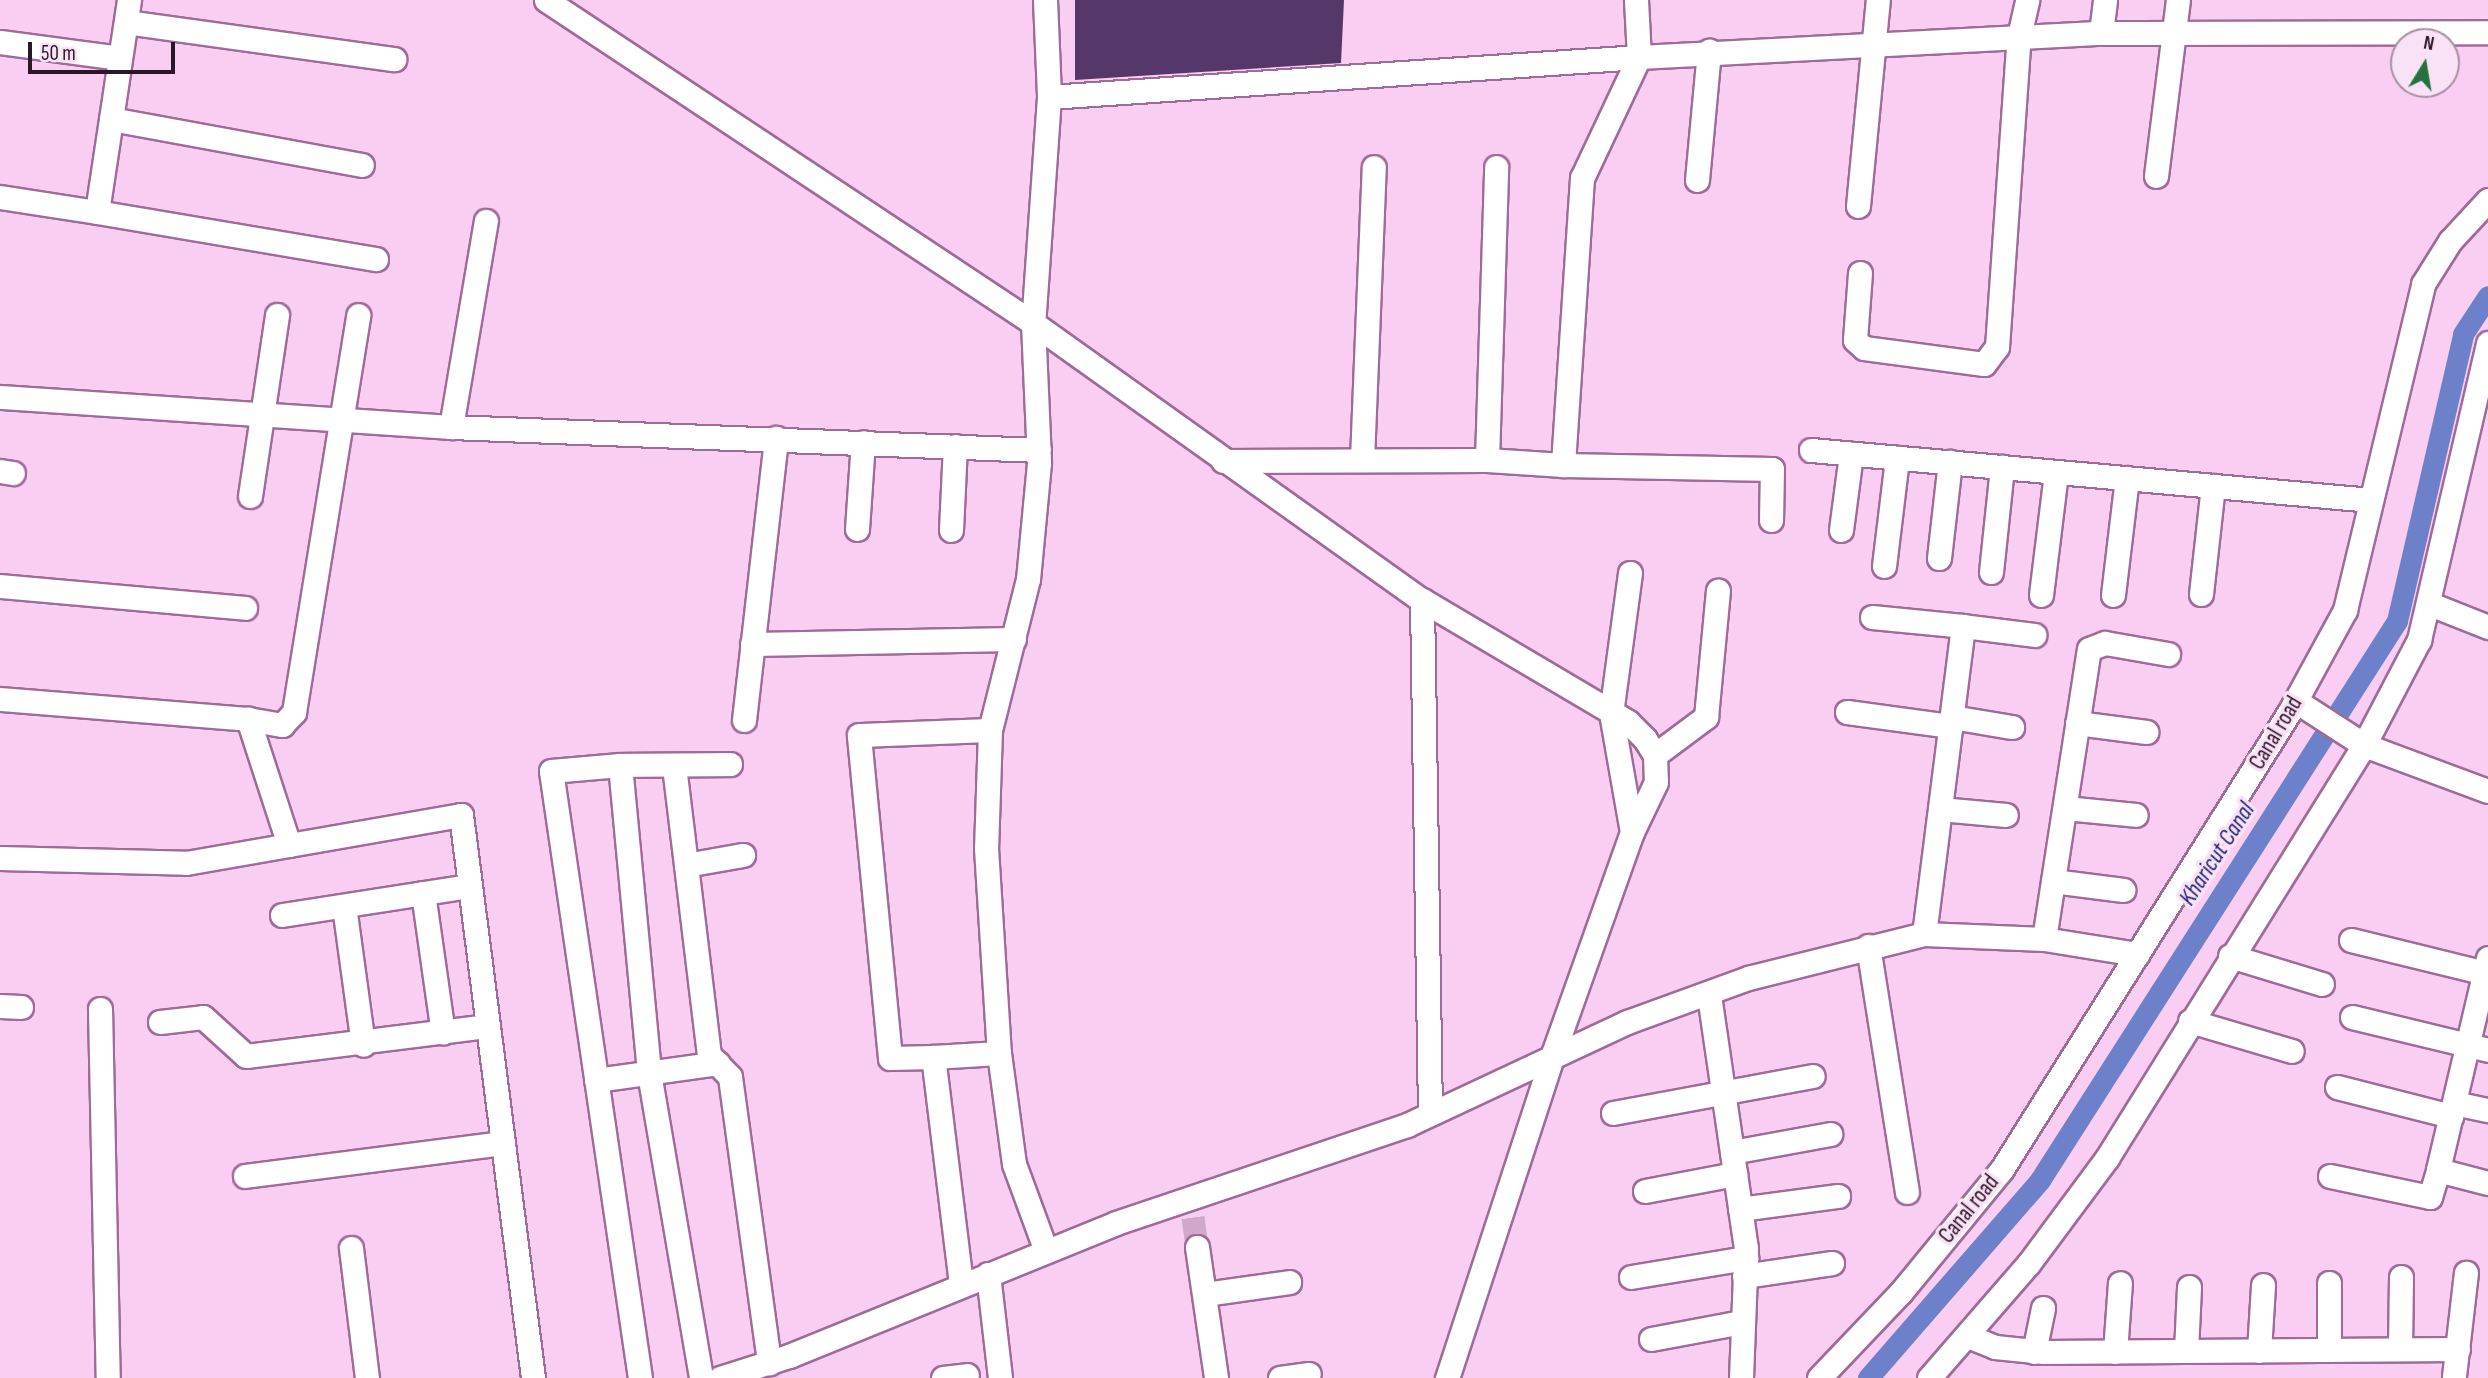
<!DOCTYPE html>
<style>
body{margin:0}
#map{position:relative;width:2488px;height:1378px;overflow:hidden;background:#facdf3;font-family:"Sofia Sans Condensed",sans-serif}
div>[style]{position:absolute}
.canal>*{height:21px;margin:-10.5px;padding:0 10.5px;transform-origin:10.5px;border-radius:10.5px;background:#6d81ca}
.building>*{inset:0;background:#56376a}
.minor-tunnel>*{height:23px;margin-top:-11.5px;transform-origin:0;background:repeating-linear-gradient(90deg,#d0a8ca 0 23px,transparent 0 34px)}
.roads{filter:drop-shadow(2px 0 #9f6b98) drop-shadow(-2px 0 #9f6b98) drop-shadow(0 2px #9f6b98) drop-shadow(0 -2px #9f6b98)}
.minor>*{height:23px;margin:-11.5px;padding:0 11.5px;transform-origin:11.5px;border-radius:11.5px;background:#fff}
span{translate:-50% -50%;white-space:nowrap;text-align:center;line-height:1.15;-webkit-text-stroke:7px #fae2f6;paint-order:stroke}
.street-label{font-size:23px;color:#2a1628}
.water-label{font-size:24px;color:#1c247a;font-style:italic}
.north{position:absolute;left:2390px;top:28px;width:70px;height:70px;box-sizing:border-box;background:#fae2f6;border:2px solid #a790a4;border-radius:50%;rotate:11deg;font-size:19px;font-weight:700;line-height:28px;text-align:center;color:#2a1628}
.north::after{content:'';display:block;margin:auto;width:24px;height:32px;background:#26713f;clip-path:polygon(50% 0,100% 100%,50% 72%,0 100%)}
.scale{position:absolute;left:28px;top:42px;width:147px;height:32px;box-sizing:border-box;border:4px solid #2a1628;border-top:0;padding-left:9px;font-size:21px;line-height:24px;white-space:nowrap;color:#2a1628;-webkit-text-stroke:5px #fae2f6;paint-order:stroke}
</style>
<div id="map">
<div class="canal">
<div style="left:1868px;top:1378px;width:262px;rotate:-49deg"></div>
<div style="left:2040px;top:1180px;width:663px;rotate:-57.44deg"></div>
<div style="left:2397px;top:621px;width:294px;rotate:-77deg"></div>
<div style="left:2463px;top:334px;width:45px;rotate:-56.7deg"></div>
</div>
<div class="building">
<div style="clip-path:polygon(1075px 0,1344px 0,1341px 63px,1075px 80px)"></div>
</div>
<div class="minor-tunnel">
<div style="left:1193px;top:1217px;width:30px;rotate:82deg"></div>
</div>
<div class="roads">
<div class="minor">
<div style="left:129px;top:0;width:214px;rotate:98.6deg"></div>
<div style="left:97px;top:212px;width:283px;rotate:9.6deg"></div>
<div style="left:546px;top:0;width:584px;rotate:33.55deg"></div>
<div style="left:1033px;top:323px;width:478px;rotate:35.5deg"></div>
<div style="left:1422px;top:600px;width:239px;rotate:30.6deg"></div>
<div style="left:1628px;top:722px;width:24px;rotate:45deg"></div>
<div style="left:1645px;top:739px;width:19px;rotate:58deg"></div>
<div style="left:1655px;top:755px;width:27px;rotate:88deg"></div>
<div style="left:1656px;top:782px;width:55px;rotate:115.6deg"></div>
<div style="left:1632px;top:832px;width:236px;rotate:109.6deg"></div>
<div style="left:1553px;top:1054px;width:341px;rotate:108.1deg"></div>
<div style="left:1045px;top:0;width:97px;rotate:87.6deg"></div>
<div style="left:1049px;top:97px;width:227px;rotate:94deg"></div>
<div style="left:1033px;top:323px;width:140px;rotate:87.5deg"></div>
<div style="left:1039px;top:463px;width:117px;rotate:95.4deg"></div>
<div style="left:1028px;top:579px;width:156px;rotate:104.1deg"></div>
<div style="left:990px;top:730px;width:118px;rotate:91.9deg"></div>
<div style="left:986px;top:848px;width:205px;rotate:86.4deg"></div>
<div style="left:999px;top:1053px;width:112px;rotate:82.3deg"></div>
<div style="left:1014px;top:1164px;width:93px;rotate:69.8deg"></div>
<div style="left:1636px;top:0;width:57px;rotate:87deg"></div>
<div style="left:1639px;top:57px;width:463px;rotate:-3deg"></div>
<div style="left:2101px;top:33px;width:387px;rotate:-0.1deg"></div>
<div style="left:126px;top:22px;width:271px;rotate:7.9deg"></div>
<div style="left:2101px;top:33px;width:33px;rotate:-83deg"></div>
<div style="left:0;top:42px;width:121px;rotate:7.6deg"></div>
<div style="left:1049px;top:97px;width:591px;rotate:-3.88deg"></div>
<div style="left:1639px;top:57px;width:134px;rotate:115.2deg"></div>
<div style="left:1582px;top:178px;width:288px;rotate:93.8deg"></div>
<div style="left:1563px;top:465px;width:76px;rotate:-176.2deg"></div>
<div style="left:1487px;top:460px;width:264px;rotate:179.8deg"></div>
<div style="left:111px;top:119px;width:255px;rotate:10.4deg"></div>
<div style="left:2156px;top:176px;width:177px;rotate:-82.9deg"></div>
<div style="left:1697px;top:180px;width:130px;rotate:-84.7deg"></div>
<div style="left:0;top:197px;width:98px;rotate:8.8deg"></div>
<div style="left:1858px;top:206px;width:207px;rotate:-84.5deg"></div>
<div style="left:1860px;top:273px;width:67px;rotate:94.3deg"></div>
<div style="left:1855px;top:340px;width:12px;rotate:42deg"></div>
<div style="left:1864px;top:348px;width:121px;rotate:7.6deg"></div>
<div style="left:1984px;top:364px;width:21px;rotate:-53deg"></div>
<div style="left:1997px;top:347px;width:312px;rotate:-86deg"></div>
<div style="left:2019px;top:36px;width:37px;rotate:-77deg"></div>
<div style="left:0;top:397px;width:452px;rotate:3.8deg"></div>
<div style="left:451px;top:427px;width:588px;rotate:2.24deg"></div>
<div style="left:451px;top:427px;width:209px;rotate:-80.4deg"></div>
<div style="left:1811px;top:450px;width:562px;rotate:5.1deg"></div>
<div style="left:1362px;top:460px;width:293px;rotate:-87.7deg"></div>
<div style="left:1487px;top:460px;width:293px;rotate:-88.2deg"></div>
<div style="left:1563px;top:465px;width:209px;rotate:1.1deg"></div>
<div style="left:1772px;top:469px;width:51px;rotate:91.1deg"></div>
<div style="left:0;top:471px;width:13px;rotate:9deg"></div>
<div style="left:250px;top:496px;width:183px;rotate:-81.5deg"></div>
<div style="left:857px;top:529px;width:87px;rotate:-86.1deg"></div>
<div style="left:951px;top:530px;width:84px;rotate:-87.3deg"></div>
<div style="left:1841px;top:530px;width:77px;rotate:-82.5deg"></div>
<div style="left:1939px;top:558px;width:97px;rotate:-83.5deg"></div>
<div style="left:1884px;top:566px;width:109px;rotate:-83.1deg"></div>
<div style="left:1991px;top:572px;width:106px;rotate:-84deg"></div>
<div style="left:1630px;top:573px;width:141px;rotate:97.7deg"></div>
<div style="left:1611px;top:713px;width:121px;rotate:80deg"></div>
<div style="left:0;top:586px;width:246px;rotate:5.1deg"></div>
<div style="left:2201px;top:594px;width:109px;rotate:-83.7deg"></div>
<div style="left:2041px;top:595px;width:124px;rotate:-83deg"></div>
<div style="left:2113px;top:595px;width:118px;rotate:-83.2deg"></div>
<div style="left:1422px;top:600px;width:513px;rotate:89.11deg"></div>
<div style="left:2430px;top:604px;width:62px;rotate:21.6deg"></div>
<div style="left:1872px;top:617px;width:91px;rotate:5.6deg"></div>
<div style="left:1963px;top:626px;width:310px;rotate:97.2deg"></div>
<div style="left:1963px;top:626px;width:72px;rotate:7.2deg"></div>
<div style="left:752px;top:644px;width:262px;rotate:-1.1deg"></div>
<div style="left:0;top:699px;width:249px;rotate:4.6deg"></div>
<div style="left:2296px;top:701px;width:81px;rotate:32.9deg"></div>
<div style="left:2364px;top:745px;width:132px;rotate:20.4deg"></div>
<div style="left:1847px;top:712px;width:105px;rotate:7.7deg"></div>
<div style="left:1952px;top:717px;width:61px;rotate:9.5deg"></div>
<div style="left:744px;top:720px;width:284px;rotate:-83.5deg"></div>
<div style="left:2077px;top:723px;width:70px;rotate:7.4deg"></div>
<div style="left:1655px;top:755px;width:64px;rotate:-36.7deg"></div>
<div style="left:1706px;top:717px;width:127px;rotate:-84.6deg"></div>
<div style="left:620px;top:765px;width:110px;rotate:-0.5deg"></div>
<div style="left:674px;top:766px;width:291px;rotate:83.1deg"></div>
<div style="left:709px;top:1055px;width:30px;rotate:46deg"></div>
<div style="left:730px;top:1077px;width:289px;rotate:82.2deg"></div>
<div style="left:2065px;top:808px;width:71px;rotate:5.6deg"></div>
<div style="left:1940px;top:809px;width:66px;rotate:5.2deg"></div>
<div style="left:289px;top:845px;width:133px;rotate:-108deg"></div>
<div style="left:248px;top:719px;width:35px;rotate:10deg"></div>
<div style="left:282px;top:725px;width:18px;rotate:-47deg"></div>
<div style="left:294px;top:712px;width:402px;rotate:-80.8deg"></div>
<div style="left:0;top:858px;width:186px;rotate:1.5deg"></div>
<div style="left:186px;top:863px;width:279px;rotate:-9.9deg"></div>
<div style="left:461px;top:815px;width:568px;rotate:82.71deg"></div>
<div style="left:686px;top:865px;width:58px;rotate:-10deg"></div>
<div style="left:2053px;top:881px;width:71px;rotate:7.3deg"></div>
<div style="left:423px;top:893px;width:141px;rotate:81.9deg"></div>
<div style="left:344px;top:906px;width:140px;rotate:82.2deg"></div>
<div style="left:282px;top:915px;width:190px;rotate:-8.8deg"></div>
<div style="left:2044px;top:939px;width:293px;rotate:-81.2deg"></div>
<div style="left:2089px;top:649px;width:17px;rotate:-21deg"></div>
<div style="left:2105px;top:643px;width:64px;rotate:9.9deg"></div>
<div style="left:2351px;top:940px;width:138px;rotate:13.8deg"></div>
<div style="left:1868px;top:946px;width:249px;rotate:81deg"></div>
<div style="left:2230px;top:956px;width:96px;rotate:16.9deg"></div>
<div style="left:2488px;top:958px;width:218px;rotate:103.3deg"></div>
<div style="left:2438px;top:1170px;width:52px;rotate:14.6deg"></div>
<div style="left:1709px;top:995px;width:256px;rotate:81.7deg"></div>
<div style="left:1746px;top:1248px;width:130px;rotate:92.2deg"></div>
<div style="left:0;top:1006px;width:21px;rotate:3deg"></div>
<div style="left:100px;top:1009px;width:369px;rotate:88.8deg"></div>
<div style="left:2352px;top:1017px;width:140px;rotate:13.6deg"></div>
<div style="left:2190px;top:1021px;width:106px;rotate:16.4deg"></div>
<div style="left:160px;top:1022px;width:43px;rotate:-6.6deg"></div>
<div style="left:203px;top:1017px;width:58px;rotate:42.2deg"></div>
<div style="left:246px;top:1056px;width:244px;rotate:-7.1deg"></div>
<div style="left:933px;top:1057px;width:43px;rotate:178.7deg"></div>
<div style="left:890px;top:1058px;width:324px;rotate:-95.5deg"></div>
<div style="left:859px;top:735px;width:131px;rotate:-2.2deg"></div>
<div style="left:596px;top:1080px;width:123px;rotate:-7.9deg"></div>
<div style="left:2337px;top:1087px;width:118px;rotate:14.3deg"></div>
<div style="left:2454px;top:1103px;width:35px;rotate:12deg"></div>
<div style="left:1613px;top:1113px;width:203px;rotate:-10.5deg"></div>
<div style="left:1732px;top:1152px;width:100px;rotate:-10.4deg"></div>
<div style="left:245px;top:1176px;width:260px;rotate:-7.3deg"></div>
<div style="left:2330px;top:1176px;width:102px;rotate:11.9deg"></div>
<div style="left:2430px;top:1197px;width:28px;rotate:-73deg"></div>
<div style="left:1645px;top:1191px;width:92px;rotate:-10.7deg"></div>
<div style="left:1740px;top:1209px;width:99px;rotate:-7.6deg"></div>
<div style="left:1197px;top:1247px;width:132px;rotate:81.7deg"></div>
<div style="left:351px;top:1248px;width:131px;rotate:83deg"></div>
<div style="left:988px;top:1274px;width:105px;rotate:83.4deg"></div>
<div style="left:1744px;top:1276px;width:89px;rotate:-8.4deg"></div>
<div style="left:1631px;top:1277px;width:117px;rotate:-9.4deg"></div>
<div style="left:961px;top:1284px;width:229px;rotate:-97deg"></div>
<div style="left:933px;top:1057px;width:66px;rotate:-3.5deg"></div>
<div style="left:1205px;top:1294px;width:85px;rotate:-8.1deg"></div>
<div style="left:1968px;top:1336px;width:29px;rotate:22deg"></div>
<div style="left:1995px;top:1347px;width:49px;rotate:5.8deg"></div>
<div style="left:2044px;top:1352px;width:414px;rotate:-0.4deg"></div>
<div style="left:1651px;top:1339px;width:93px;rotate:-10.6deg"></div>
<div style="left:2400px;top:1349px;width:72px;rotate:-89.2deg"></div>
<div style="left:2329px;top:1350px;width:67px;rotate:-90deg"></div>
<div style="left:2186px;top:1351px;width:64px;rotate:-87.3deg"></div>
<div style="left:2259px;top:1351px;width:66px;rotate:-86.5deg"></div>
<div style="left:2034px;top:1352px;width:45px;rotate:-78.4deg"></div>
<div style="left:2115px;top:1352px;width:69px;rotate:-85.9deg"></div>
<div style="left:2454px;top:1376px;width:104px;rotate:-83.4deg"></div>
<div style="left:640px;top:1378px;width:613px;rotate:-98.34deg"></div>
<div style="left:551px;top:771px;width:69px;rotate:-5deg"></div>
<div style="left:620px;top:765px;width:309px;rotate:84.6deg"></div>
<div style="left:649px;top:1073px;width:309px;rotate:80.3deg"></div>
<div style="left:720px;top:1378px;width:72px;rotate:-17.7deg"></div>
<div style="left:789px;top:1356px;width:353px;rotate:-22.1deg"></div>
<div style="left:1116px;top:1223px;width:307px;rotate:-18.6deg"></div>
<div style="left:1407px;top:1125px;width:243px;rotate:-25.1deg"></div>
<div style="left:1627px;top:1022px;width:129px;rotate:-20deg"></div>
<div style="left:1748px;top:978px;width:181px;rotate:-14deg"></div>
<div style="left:1924px;top:934px;width:120px;rotate:2.4deg"></div>
<div style="left:2044px;top:939px;width:95px;rotate:9.1deg"></div>
<div style="left:943px;top:1378px;width:24px;rotate:-7deg"></div>
<div style="left:1280px;top:1378px;width:29px;rotate:-8deg"></div>
<div style="left:1819px;top:1378px;width:119px;rotate:-46.4deg"></div>
<div style="left:1901px;top:1292px;width:159px;rotate:-50.6deg"></div>
<div style="left:2002px;top:1169px;width:541px;rotate:-57.84deg"></div>
<div style="left:2290px;top:711px;width:115px;rotate:-61.4deg"></div>
<div style="left:2345px;top:610px;width:335px;rotate:-76.5deg"></div>
<div style="left:2423px;top:284px;width:51px;rotate:-57.9deg"></div>
<div style="left:2450px;top:241px;width:56px;rotate:-47.2deg"></div>
<div style="left:1929px;top:1378px;width:152px;rotate:-49deg"></div>
<div style="left:2029px;top:1263px;width:131px;rotate:-53.4deg"></div>
<div style="left:2107px;top:1158px;width:486px;rotate:-58.1deg"></div>
<div style="left:2364px;top:745px;width:119px;rotate:-62.4deg"></div>
<div style="left:2419px;top:640px;width:305px;rotate:-76.9deg"></div>
</div>
</div>
<div class="street-label">
<span style="left:2276px;top:733px;rotate:-59deg">Canal road</span>
<span style="left:1969px;top:1209px;rotate:-51deg">Canal road</span>
</div>
<div class="water-label">
<span style="left:2217px;top:854px;rotate:-57deg">Kharicut Canal</span>
</div>
<div class="north">N</div>
<div class="scale">50 m</div>
</div>
